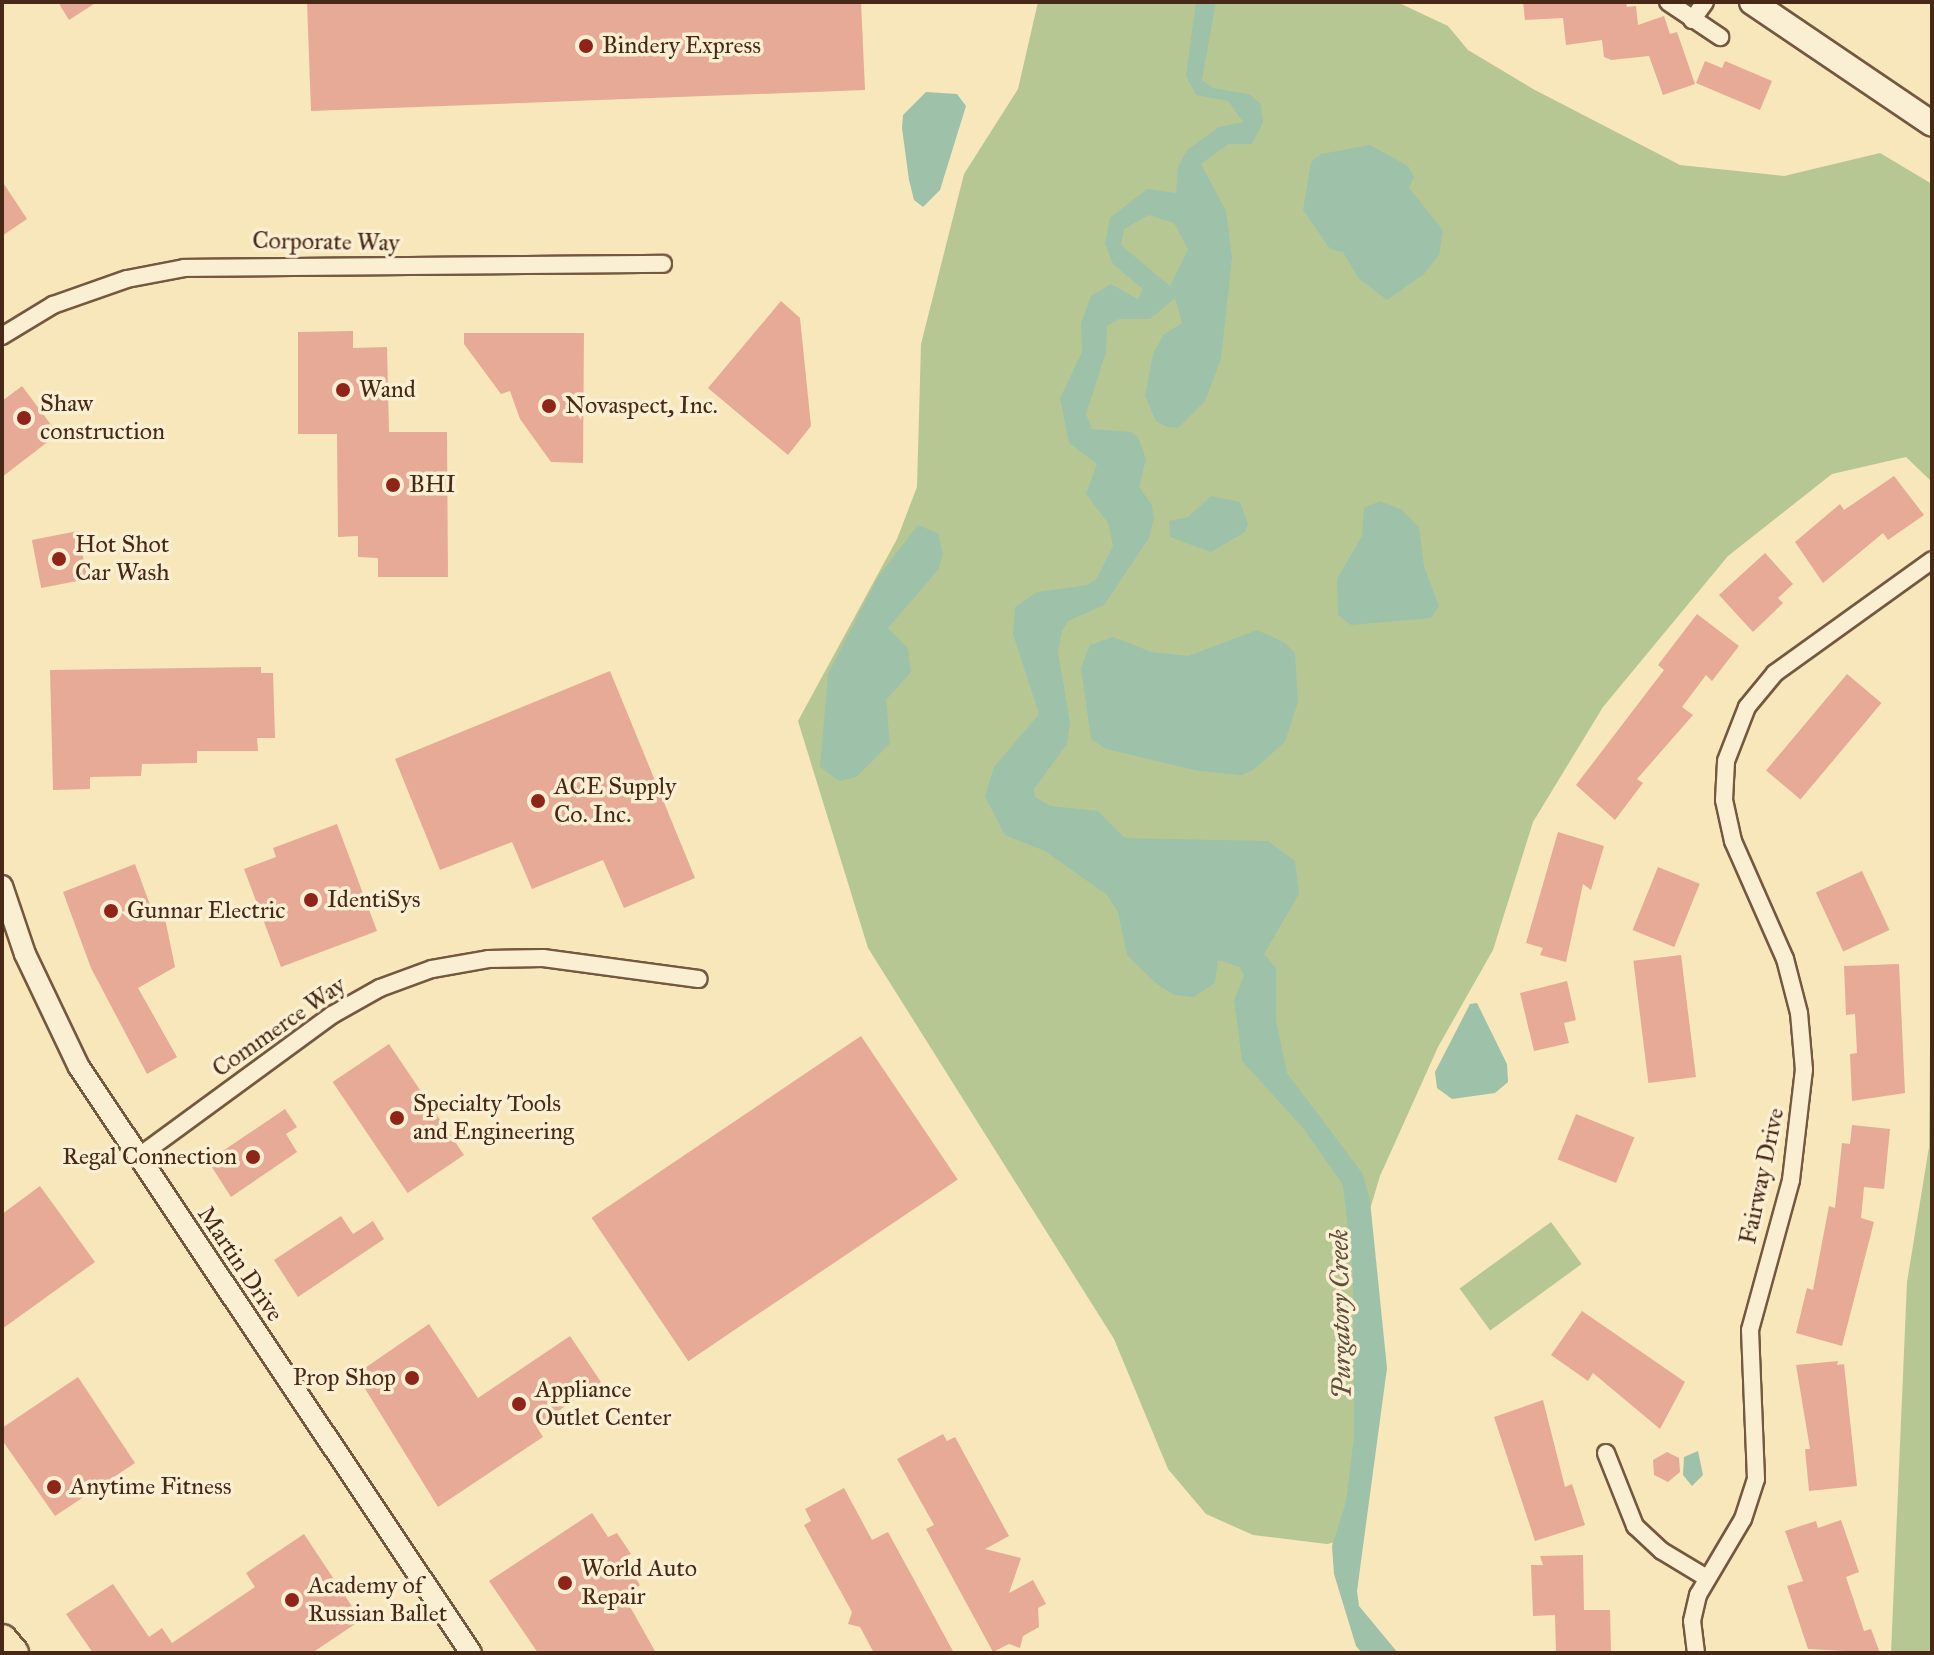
<!DOCTYPE html>
<style>
body{margin:0}
#map{position:relative;width:1934px;height:1655px;overflow:hidden;background:#f7e7bb;font-family:"IM FELL Great Primer",serif}
div>[style]{position:absolute}
.green>*{inset:0;background:#b7c794;transform-origin:0 0}
.water>*{inset:0;background:#9ec1aa}
.building>*{inset:0;background:#e7aa96;transform-origin:0 0}
.roads{filter:drop-shadow(2px 0 #74583f) drop-shadow(-2px 0 #74583f) drop-shadow(0 2px #74583f) drop-shadow(0 -2px #74583f)}
.minor>*{height:16px;margin:-8px;padding:0 8px;transform-origin:8px;border-radius:8px;background:#faefd3}
.tertiary>*{height:20px;margin:-10px;padding:0 10px;transform-origin:10px;border-radius:10px;background:#faefd3}
.secondary>*{height:24px;margin:-12px;padding:0 12px;transform-origin:12px;border-radius:12px;background:#faefd3}
.motorway>*{height:30px;margin:-15px;padding:0 15px;transform-origin:15px;border-radius:15px;background:#f7e7bb}
.dots>*{width:22px;height:22px;translate:-50% -50%;box-sizing:border-box;border:4px solid #faefd3;border-radius:50%}
span{translate:-50% -50%;white-space:nowrap;text-align:center;line-height:1.15;-webkit-text-stroke:7px #faefd3;paint-order:stroke}
.poi-label{font-size:24px;color:#482816}
.left{translate:0 -50%;text-align:left}
.right{translate:-100% -50%;text-align:right}
.street-label{font-size:24px;color:#482816}
.water-label{font-size:26px;color:#5e4e3b;font-style:italic}
.frame{position:absolute;inset:0;border:4px solid #482816;pointer-events:none}
</style>
<div id="map">
<div class="green">
<div style="clip-path:polygon(1038px 2px,1397px 2px,1448px 26px,1468px 50px,1533px 89px,1680px 165px,1784px 176px,1880px 153px,1932px 184px,1932px 482px,1906px 457px,1832px 474px,1728px 556px,1603px 707px,1533px 822px,1493px 950px,1438px 1047px,1380px 1176px,1365px 1226px,1354px 1538px,1327px 1544px,1253px 1535px,1206px 1514px,1168px 1469px,1114px 1339px,868px 948px,798px 721px,897px 539px,917px 487px,921px 344px,964px 174px,1018px 89px)"></div>
<div style="clip-path:polygon(1932px 838px,1932px 1653px,1891px 1653px,1907px 1282px,1929px 1147px)"></div>
<div style="left:1551px;top:1222px;width:52px;height:113px;rotate:54deg"></div>
</div>
<div class="water">
<div style="clip-path:polygon(evenodd,1196px 2px,1216px 2px,1202px 80px,1213px 88px,1249px 94px,1261px 104px,1263px 122px,1252px 144px,1228px 144px,1201px 164px,1226px 211px,1232px 257px,1221px 359px,1205px 401px,1178px 428px,1167px 427px,1156px 421px,1145px 396px,1153px 354px,1163px 335px,1182px 323px,1175px 298px,1150px 319px,1119px 319px,1107px 326px,1106px 352px,1086px 414px,1092px 429px,1131px 432px,1138px 437px,1146px 459px,1139px 487px,1152px 505px,1154px 518px,1149px 538px,1104px 605px,1068px 621px,1062px 631px,1058px 652px,1070px 722px,1067px 744px,1034px 789px,1035px 797px,1051px 806px,1098px 811px,1125px 838px,1268px 841px,1295px 861px,1299px 894px,1264px 954px,1276px 968px,1276px 1020px,1287px 1073px,1363px 1174px,1370px 1201px,1387px 1368px,1357px 1591px,1359px 1606px,1398px 1653px,1362px 1653px,1356px 1646px,1334px 1574px,1332px 1546px,1346px 1502px,1354px 1436px,1353px 1274px,1343px 1185px,1303px 1128px,1242px 1061px,1234px 1000px,1244px 976px,1240px 967px,1218px 960px,1215px 983px,1194px 997px,1174px 995px,1157px 984px,1127px 955px,1118px 912px,1107px 895px,1045px 851px,1005px 835px,985px 797px,994px 767px,1039px 714px,1013px 634px,1015px 607px,1037px 592px,1088px 585px,1097px 578px,1113px 546px,1108px 523px,1086px 494px,1097px 464px,1069px 443px,1060px 398px,1082px 352px,1081px 323px,1091px 296px,1111px 284px,1138px 299px,1143px 289px,1113px 264px,1105px 243px,1110px 218px,1147px 189px,1176px 193px,1178px 167px,1187px 150px,1219px 127px,1243px 122px,1228px 101px,1196px 95px,1186px 76px,1196px 2px,1149px 215px,1174px 223px,1188px 249px,1170px 286px,1121px 245px,1124px 229px,1149px 215px)"></div>
<div style="clip-path:polygon(926px 92px,957px 94px,966px 106px,940px 190px,923px 207px,914px 200px,909px 180px,902px 128px,903px 115px)"></div>
<div style="clip-path:polygon(1370px 145px,1408px 166px,1414px 177px,1409px 188px,1443px 230px,1439px 255px,1424px 274px,1387px 300px,1358px 278px,1343px 252px,1330px 249px,1303px 210px,1311px 162px,1321px 154px)"></div>
<div style="clip-path:polygon(1211px 496px,1240px 502px,1248px 524px,1245px 532px,1211px 552px,1170px 537px,1169px 521px,1188px 517px)"></div>
<div style="clip-path:polygon(1380px 501px,1402px 510px,1419px 528px,1424px 566px,1439px 606px,1431px 618px,1351px 625px,1338px 615px,1337px 579px,1362px 536px,1364px 508px)"></div>
<div style="clip-path:polygon(918px 525px,938px 533px,943px 554px,938px 570px,888px 628px,908px 649px,911px 672px,886px 700px,890px 744px,856px 777px,839px 781px,820px 767px,828px 674px,879px 575px)"></div>
<div style="clip-path:polygon(1257px 630px,1284px 642px,1295px 653px,1298px 702px,1285px 742px,1253px 770px,1241px 775px,1199px 771px,1106px 749px,1091px 739px,1081px 668px,1090px 645px,1113px 637px,1152px 652px,1188px 656px)"></div>
<div style="clip-path:polygon(1477px 1003px,1507px 1064px,1508px 1082px,1495px 1093px,1452px 1099px,1437px 1088px,1435px 1072px,1470px 1004px)"></div>
<div style="clip-path:polygon(1698px 1451px,1703px 1475px,1692px 1486px,1683px 1475px,1684px 1457px)"></div>
</div>
<div class="building">
<div style="clip-path:polygon(58px 2px,97px 2px,69px 20px)"></div>
<div style="clip-path:polygon(307px 2px,861px 2px,865px 90px,311px 111px)"></div>
<div style="clip-path:polygon(1523px 2px,1626px 2px,1627px 7px,1636px 6px,1638px 25px,1664px 16px,1670px 34px,1677px 32px,1695px 84px,1663px 95px,1649px 56px,1611px 60px,1604px 57px,1602px 40px,1566px 45px,1563px 18px,1525px 20px)"></div>
<div style="clip-path:polygon(1705px 61px,1722px 68px,1725px 61px,1772px 81px,1760px 110px,1696px 83px)"></div>
<div style="clip-path:polygon(2px 181px,27px 219px,2px 236px)"></div>
<div style="clip-path:polygon(781px 301px,800px 318px,811px 426px,788px 455px,708px 388px)"></div>
<div style="clip-path:polygon(353px 331px,353px 348px,387px 347px,389px 432px,447px 432px,448px 577px,378px 577px,378px 558px,358px 557px,358px 536px,338px 537px,337px 434px,298px 434px,298px 332px)"></div>
<div style="clip-path:polygon(464px 333px,584px 333px,583px 463px,551px 462px,520px 419px,510px 391px,501px 394px,464px 344px)"></div>
<div style="clip-path:polygon(22px 386px,58px 434px,2px 477px,2px 401px)"></div>
<div style="clip-path:polygon(1894px 476px,1924px 515px,1888px 540px,1883px 533px,1823px 583px,1795px 542px,1840px 504px,1844px 510px)"></div>
<div style="left:78px;top:531px;width:49px;height:47px;rotate:79deg"></div>
<div style="clip-path:polygon(1765px 553px,1793px 584px,1778px 598px,1783px 603px,1753px 632px,1719px 595px)"></div>
<div style="clip-path:polygon(1697px 614px,1739px 646px,1712px 681px,1706px 675px,1682px 707px,1693px 715px,1637px 779px,1643px 783px,1615px 820px,1576px 785px,1664px 670px,1658px 665px)"></div>
<div style="clip-path:polygon(261px 667px,261px 673px,273px 673px,275px 738px,257px 738px,258px 751px,197px 751px,197px 763px,142px 764px,141px 776px,90px 777px,90px 789px,53px 790px,50px 670px)"></div>
<div style="clip-path:polygon(610px 671px,695px 878px,624px 908px,603px 860px,532px 889px,512px 842px,440px 870px,395px 759px)"></div>
<div style="left:1847px;top:674px;width:45px;height:126px;rotate:40deg"></div>
<div style="clip-path:polygon(337px 824px,377px 931px,281px 967px,244px 869px,276px 857px,273px 848px)"></div>
<div style="clip-path:polygon(1558px 832px,1604px 846px,1591px 890px,1583px 884px,1566px 962px,1540px 955px,1543px 948px,1526px 943px)"></div>
<div style="clip-path:polygon(135px 864px,153px 913px,163px 909px,175px 967px,138px 988px,177px 1057px,147px 1074px,91px 968px,63px 892px)"></div>
<div style="left:1658px;top:867px;width:45px;height:68px;rotate:22deg"></div>
<div style="left:1862px;top:871px;width:65px;height:51px;rotate:65deg"></div>
<div style="left:1681px;top:955px;width:123px;height:48px;rotate:83deg"></div>
<div style="clip-path:polygon(1899px 964px,1905px 1093px,1852px 1101px,1850px 1054px,1857px 1053px,1855px 1014px,1846px 1015px,1844px 966px)"></div>
<div style="clip-path:polygon(1567px 981px,1576px 1020px,1564px 1023px,1569px 1043px,1534px 1051px,1520px 993px)"></div>
<div style="left:861px;top:1036px;width:173px;height:325px;rotate:56deg"></div>
<div style="left:389px;top:1044px;width:134px;height:68px;rotate:56deg"></div>
<div style="clip-path:polygon(285px 1109px,297px 1127px,286px 1134px,297px 1152px,231px 1197px,208px 1161px)"></div>
<div style="left:1576px;top:1114px;width:63px;height:49px;rotate:22deg"></div>
<div style="clip-path:polygon(1852px 1125px,1890px 1129px,1884px 1189px,1864px 1187px,1861px 1218px,1874px 1222px,1842px 1346px,1796px 1333px,1807px 1288px,1813px 1290px,1829px 1206px,1835px 1208px,1842px 1143px,1850px 1144px)"></div>
<div style="clip-path:polygon(40px 1186px,95px 1262px,2px 1329px,2px 1214px)"></div>
<div style="clip-path:polygon(341px 1216px,353px 1234px,373px 1221px,384px 1239px,298px 1297px,274px 1260px)"></div>
<div style="clip-path:polygon(1582px 1311px,1685px 1382px,1660px 1429px,1593px 1373px,1588px 1381px,1551px 1355px)"></div>
<div style="clip-path:polygon(429px 1324px,478px 1398px,570px 1336px,601px 1382px,536px 1426px,543px 1437px,438px 1507px,356px 1374px)"></div>
<div style="clip-path:polygon(1838px 1361px,1837px 1365px,1844px 1364px,1857px 1486px,1809px 1491px,1805px 1449px,1810px 1449px,1796px 1365px)"></div>
<div style="clip-path:polygon(78px 1377px,135px 1463px,55px 1516px,2px 1440px,2px 1428px)"></div>
<div style="clip-path:polygon(1543px 1400px,1565px 1487px,1572px 1484px,1585px 1525px,1535px 1541px,1494px 1417px)"></div>
<div style="clip-path:polygon(943px 1434px,947px 1441px,955px 1437px,1009px 1536px,985px 1549px,1021px 1558px,1009px 1593px,1033px 1580px,1046px 1604px,1038px 1608px,1039px 1627px,1023px 1636px,1020px 1648px,1009px 1644px,993px 1652px,926px 1529px,934px 1525px,897px 1459px)"></div>
<div style="clip-path:polygon(1667px 1452px,1679px 1458px,1680px 1472px,1668px 1482px,1654px 1475px,1653px 1460px)"></div>
<div style="clip-path:polygon(844px 1488px,872px 1540px,888px 1532px,954px 1653px,874px 1653px,860px 1627px,848px 1624px,852px 1612px,804px 1525px,811px 1521px,805px 1509px)"></div>
<div style="clip-path:polygon(592px 1513px,608px 1537px,617px 1533px,631px 1554px,623px 1558px,640px 1585px,624px 1596px,656px 1653px,538px 1653px,489px 1581px)"></div>
<div style="clip-path:polygon(1841px 1520px,1859px 1572px,1846px 1577px,1864px 1631px,1871px 1629px,1880px 1653px,1808px 1649px,1787px 1586px,1803px 1581px,1785px 1531px,1816px 1521px,1818px 1528px)"></div>
<div style="clip-path:polygon(304px 1534px,361px 1620px,312px 1653px,93px 1653px,66px 1614px,113px 1584px,149px 1637px,162px 1628px,172px 1643px,255px 1587px,246px 1573px)"></div>
<div style="clip-path:polygon(1583px 1555px,1584px 1610px,1610px 1610px,1611px 1653px,1556px 1653px,1555px 1615px,1533px 1616px,1531px 1565px,1543px 1565px,1540px 1556px)"></div>
</div>
<div class="roads">
<div class="minor">
<div style="left:1668px;top:2px;width:63px;rotate:33.9deg"></div>
<div style="left:1692px;top:20px;width:22px;rotate:-54deg"></div>
<div style="left:2px;top:336px;width:60px;rotate:-31.3deg"></div>
<div style="left:53px;top:305px;width:78px;rotate:-19.4deg"></div>
<div style="left:127px;top:279px;width:58px;rotate:-10.9deg"></div>
<div style="left:184px;top:268px;width:479px;rotate:-0.5deg"></div>
<div style="left:138px;top:1157px;width:240px;rotate:-36.2deg"></div>
<div style="left:332px;top:1015px;width:55px;rotate:-29.4deg"></div>
<div style="left:380px;top:988px;width:55px;rotate:-20.1deg"></div>
<div style="left:432px;top:969px;width:57px;rotate:-10.1deg"></div>
<div style="left:488px;top:959px;width:55px;rotate:-1deg"></div>
<div style="left:543px;top:958px;width:157px;rotate:7.7deg"></div>
<div style="left:1606px;top:1453px;width:79px;rotate:68.3deg"></div>
<div style="left:1635px;top:1526px;width:37px;rotate:43deg"></div>
<div style="left:1662px;top:1551px;width:52px;rotate:31deg"></div>
<div style="left:1696px;top:1653px;width:32px;rotate:-97deg"></div>
<div style="left:1692px;top:1621px;width:27px;rotate:-77deg"></div>
<div style="left:1698px;top:1595px;width:88px;rotate:-59.4deg"></div>
<div style="left:1743px;top:1519px;width:42px;rotate:-72deg"></div>
<div style="left:1756px;top:1479px;width:149px;rotate:-92.3deg"></div>
<div style="left:1750px;top:1330px;width:156px;rotate:-74.7deg"></div>
<div style="left:1791px;top:1180px;width:111px;rotate:-83.3deg"></div>
<div style="left:1804px;top:1070px;width:57px;rotate:-95deg"></div>
<div style="left:1799px;top:1013px;width:56px;rotate:-104.5deg"></div>
<div style="left:1785px;top:959px;width:129px;rotate:-113.8deg"></div>
<div style="left:1733px;top:841px;width:42px;rotate:-102.4deg"></div>
<div style="left:1724px;top:800px;width:39px;rotate:-87deg"></div>
<div style="left:1726px;top:761px;width:58px;rotate:-68.7deg"></div>
<div style="left:1747px;top:707px;width:44px;rotate:-50.5deg"></div>
<div style="left:1775px;top:673px;width:193px;rotate:-35.7deg"></div>
</div>
<div class="tertiary">
<div style="left:2px;top:886px;width:72px;rotate:71.3deg"></div>
<div style="left:25px;top:954px;width:125px;rotate:64.5deg"></div>
<div style="left:79px;top:1067px;width:705px;rotate:56.22deg"></div>
</div>
<div class="secondary">
<div style="left:1752px;top:2px;width:217px;rotate:34.1deg"></div>
</div>
<div class="motorway">
<div style="left:2px;top:1640px;width:17px;rotate:50deg"></div>
</div>
</div>
<div class="dots">
<div style="left:586px;top:46px;background:#8f2418"></div>
<div style="left:343px;top:390px;background:#8f2418"></div>
<div style="left:549px;top:406px;background:#8f2418"></div>
<div style="left:24px;top:418px;background:#8f2418"></div>
<div style="left:393px;top:485px;background:#8f2418"></div>
<div style="left:59px;top:559px;background:#8f2418"></div>
<div style="left:538px;top:801px;background:#8f2418"></div>
<div style="left:311px;top:900px;background:#8f2418"></div>
<div style="left:111px;top:911px;background:#8f2418"></div>
<div style="left:397px;top:1118px;background:#8f2418"></div>
<div style="left:253px;top:1157px;background:#8f2418"></div>
<div style="left:412px;top:1378px;background:#8f2418"></div>
<div style="left:519px;top:1404px;background:#8f2418"></div>
<div style="left:54px;top:1487px;background:#8f2418"></div>
<div style="left:565px;top:1583px;background:#8f2418"></div>
<div style="left:292px;top:1600px;background:#8f2418"></div>
</div>
<div class="poi-label">
<span class="left" style="left:602px;top:46px">Bindery Express</span>
<span class="left" style="left:359px;top:390px">Wand</span>
<span class="left" style="left:40px;top:418px">Shaw<br>construction</span>
<span class="left" style="left:565px;top:406px">Novaspect, Inc.</span>
<span class="left" style="left:409px;top:485px">BHI</span>
<span class="left" style="left:75px;top:559px">Hot Shot<br>Car Wash</span>
<span class="left" style="left:554px;top:801px">ACE Supply<br>Co. Inc.</span>
<span class="left" style="left:327px;top:900px">IdentiSys</span>
<span class="left" style="left:127px;top:911px">Gunnar Electric</span>
<span class="left" style="left:413px;top:1118px">Specialty Tools<br>and Engineering</span>
<span class="right" style="left:237px;top:1157px">Regal Connection</span>
<span class="right" style="left:396px;top:1378px">Prop Shop</span>
<span class="left" style="left:535px;top:1404px">Appliance<br>Outlet Center</span>
<span class="left" style="left:70px;top:1487px">Anytime Fitness</span>
<span class="left" style="left:581px;top:1583px">World Auto<br>Repair</span>
<span class="left" style="left:308px;top:1600px">Academy of<br>Russian Ballet</span>
</div>
<div class="street-label">
<span style="left:326px;top:242px;rotate:1deg">Corporate Way</span>
<span style="left:279px;top:1027px;rotate:-35deg">Commerce Way</span>
<span style="left:1762px;top:1176px;rotate:-78deg">Fairway Drive</span>
<span style="left:240px;top:1264px;rotate:56deg">Martin Drive</span>
</div>
<div class="water-label">
<span style="left:1341px;top:1314px;rotate:-91deg">Purgatory Creek</span>
</div>
<div class="frame"></div>
</div>
